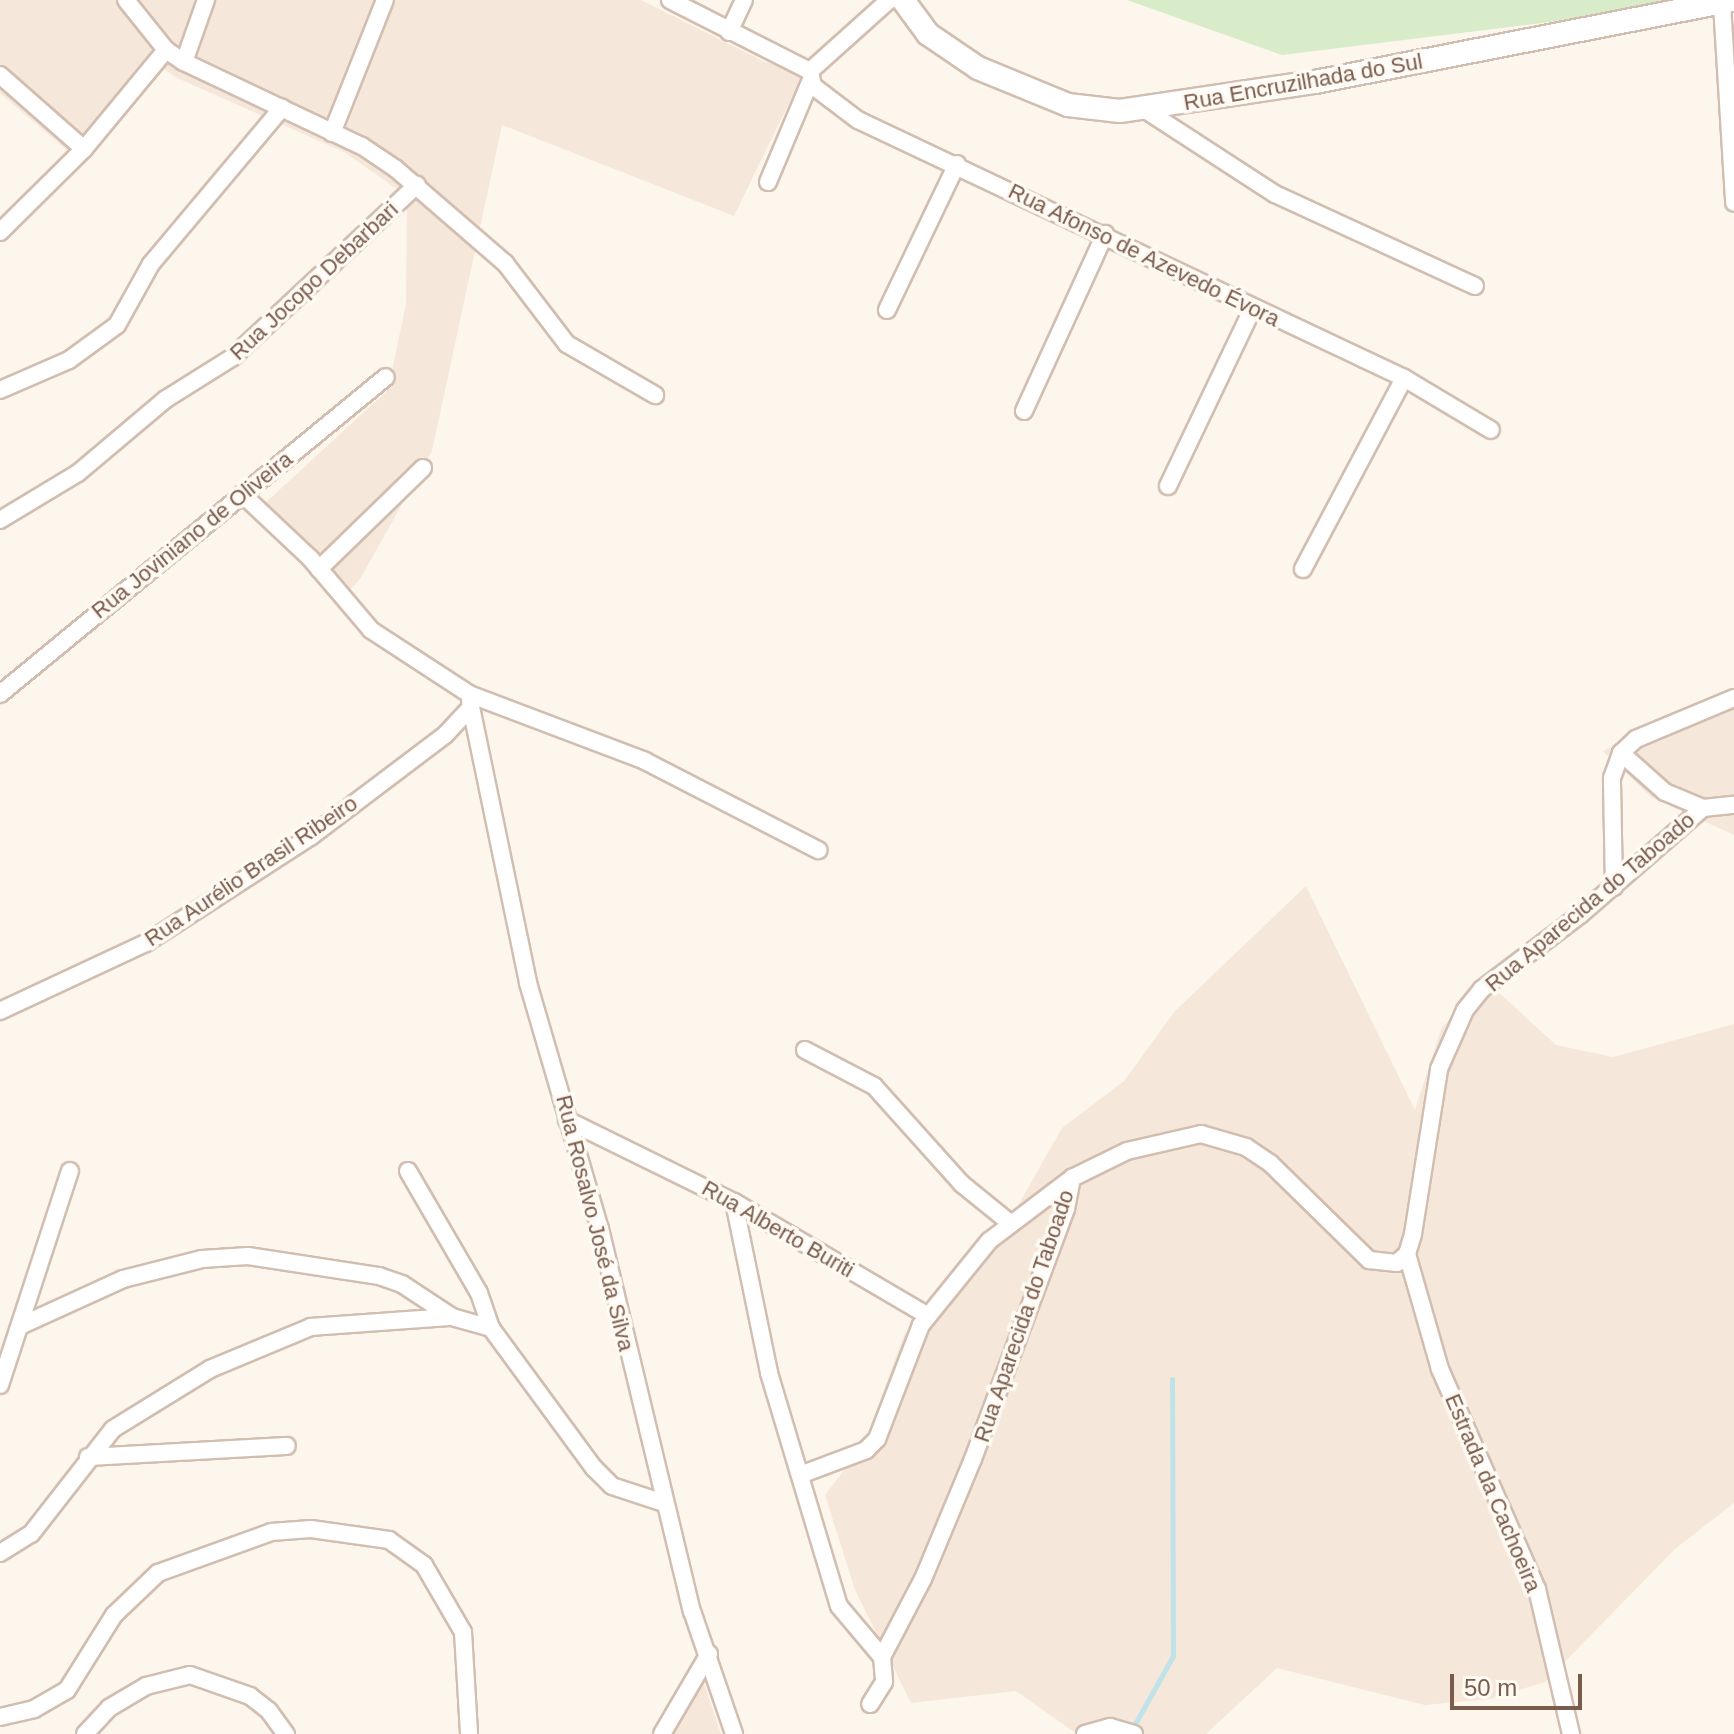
<!DOCTYPE html>
<meta charset="utf-8">
<style>
body{margin:0}
#map{position:relative;width:1734px;height:1734px;overflow:hidden;background:#fdf6ec;font-family:Helvetica,sans-serif}
div>[style]{position:absolute}
.residential>*{inset:0;background:#f5e8da}
.green>*{inset:0;background:#d8ecc9}
.stream>*{height:5px;margin:-2.5px;padding:0 2.5px;transform-origin:2.5px;border-radius:2.5px;background:#bfe3e8}
.roads{filter:drop-shadow(2px 0 #d1beb0) drop-shadow(-2px 0 #d1beb0) drop-shadow(0 2px #d1beb0) drop-shadow(0 -2px #d1beb0)}
.minor>*{height:16px;margin:-8px;padding:0 8px;transform-origin:8px;border-radius:8px;background:#fff}
.tertiary>*{height:22px;margin:-11px;padding:0 11px;transform-origin:11px;border-radius:11px;background:#fff}
span{translate:-50% -50%;white-space:nowrap;text-align:center;line-height:1.15;-webkit-text-stroke:7px #fffaf3;paint-order:stroke}
.street-label{font-size:22px;color:#7a5c4d}
.scale{position:absolute;left:1450px;top:1674px;width:132px;height:36px;box-sizing:border-box;border:4px solid #7a5c4d;border-top:0;padding-left:10px;font-size:24px;line-height:28px;white-space:nowrap;color:#7a5c4d;-webkit-text-stroke:6px #fffaf3;paint-order:stroke}
</style>
<div id="map">
<div class="residential">
<div style="clip-path:polygon(0 0,641px 0,765px 62px,805px 70px,734px 216px,502px 125px,432px 451px,360px 579px,347px 593px,264px 504px,388px 390px,406px 304px,407px 196px,344px 152px,177px 78px,150px 59px,70px 153px,0 93px)"></div>
<div style="clip-path:polygon(1734px 688px,1734px 835px,1651px 797px,1603px 751px)"></div>
<div style="clip-path:polygon(1306px 886px,1415px 1110px,1441px 1029px,1484px 979px,1556px 1045px,1613px 1057px,1734px 1024px,1734px 1503px,1675px 1549px,1545px 1682px,1490px 1699px,1425px 1705px,1277px 1668px,1206px 1734px,1077px 1734px,1016px 1691px,911px 1703px,855px 1590px,825px 1495px,864px 1444px,904px 1335px,952px 1269px,1016px 1209px,1062px 1128px,1124px 1081px,1175px 1011px)"></div>
<div style="clip-path:polygon(704px 1683px,721px 1734px,673px 1734px)"></div>
</div>
<div class="green">
<div style="clip-path:polygon(1127px 0,1672px 0,1550px 22px,1282px 55px)"></div>
</div>
<div class="stream">
<div style="left:1131px;top:1731px;width:86px;rotate:-60.8deg"></div>
<div style="left:1173px;top:1656px;width:277px;rotate:-90.2deg"></div>
</div>
<div class="roads">
<div class="minor">
<div style="left:126px;top:0;width:64px;rotate:51.3deg"></div>
<div style="left:166px;top:50px;width:22px;rotate:34deg"></div>
<div style="left:184px;top:62px;width:197px;rotate:25.3deg"></div>
<div style="left:362px;top:146px;width:41px;rotate:34.1deg"></div>
<div style="left:396px;top:169px;width:144px;rotate:40.8deg"></div>
<div style="left:505px;top:263px;width:102px;rotate:52.6deg"></div>
<div style="left:567px;top:344px;width:102px;rotate:30.1deg"></div>
<div style="left:670px;top:0;width:157px;rotate:26.9deg"></div>
<div style="left:810px;top:71px;width:106px;rotate:-41.9deg"></div>
<div style="left:1722px;top:4px;width:199px;rotate:86.5deg"></div>
<div style="left:729px;top:32px;width:35px;rotate:-65deg"></div>
<div style="left:184px;top:62px;width:66px;rotate:-70.5deg"></div>
<div style="left:810px;top:71px;width:15px;rotate:79deg"></div>
<div style="left:813px;top:86px;width:56px;rotate:37.1deg"></div>
<div style="left:858px;top:120px;width:604px;rotate:25.29deg"></div>
<div style="left:1404px;top:378px;width:101px;rotate:30.9deg"></div>
<div style="left:0;top:75px;width:112px;rotate:41.4deg"></div>
<div style="left:1144px;top:109px;width:156px;rotate:33deg"></div>
<div style="left:1275px;top:194px;width:220px;rotate:24.7deg"></div>
<div style="left:332px;top:133px;width:143px;rotate:-68.3deg"></div>
<div style="left:768px;top:182px;width:108px;rotate:-67.2deg"></div>
<div style="left:0;top:232px;width:118px;rotate:-44.7deg"></div>
<div style="left:84px;top:149px;width:129px;rotate:-50.4deg"></div>
<div style="left:887px;top:310px;width:162px;rotate:-64.4deg"></div>
<div style="left:0;top:390px;width:75px;rotate:-23.5deg"></div>
<div style="left:69px;top:360px;width:59px;rotate:-36.1deg"></div>
<div style="left:117px;top:325px;width:70px;rotate:-60.9deg"></div>
<div style="left:151px;top:264px;width:204px;rotate:-50deg"></div>
<div style="left:1024px;top:411px;width:195px;rotate:-65.4deg"></div>
<div style="left:1168px;top:486px;width:195px;rotate:-64.5deg"></div>
<div style="left:242px;top:494px;width:93px;rotate:43.3deg"></div>
<div style="left:310px;top:558px;width:94px;rotate:49.7deg"></div>
<div style="left:371px;top:630px;width:117px;rotate:33.1deg"></div>
<div style="left:469px;top:694px;width:188px;rotate:20.8deg"></div>
<div style="left:645px;top:761px;width:195px;rotate:27.2deg"></div>
<div style="left:0;top:520px;width:91px;rotate:-31.1deg"></div>
<div style="left:78px;top:473px;width:115px;rotate:-40.1deg"></div>
<div style="left:166px;top:399px;width:79px;rotate:-32.1deg"></div>
<div style="left:233px;top:357px;width:252px;rotate:-43.1deg"></div>
<div style="left:319px;top:569px;width:145px;rotate:-44.2deg"></div>
<div style="left:1303px;top:569px;width:216px;rotate:-62.1deg"></div>
<div style="left:0;top:694px;width:499px;rotate:-39.4deg"></div>
<div style="left:471px;top:707px;width:282px;rotate:78.3deg"></div>
<div style="left:528px;top:983px;width:256px;rotate:73.7deg"></div>
<div style="left:600px;top:1229px;width:393px;rotate:76.5deg"></div>
<div style="left:692px;top:1611px;width:130px;rotate:71.1deg"></div>
<div style="left:1621px;top:753px;width:59px;rotate:41.6deg"></div>
<div style="left:1665px;top:792px;width:41px;rotate:22.8deg"></div>
<div style="left:1614px;top:887px;width:109px;rotate:-91.1deg"></div>
<div style="left:1612px;top:778px;width:27px;rotate:-70deg"></div>
<div style="left:1621px;top:753px;width:21px;rotate:-43deg"></div>
<div style="left:1636px;top:739px;width:106px;rotate:-22.7deg"></div>
<div style="left:0;top:1011px;width:161px;rotate:-25deg"></div>
<div style="left:146px;top:943px;width:195px;rotate:-32.9deg"></div>
<div style="left:310px;top:837px;width:169px;rotate:-37.1deg"></div>
<div style="left:445px;top:735px;width:38px;rotate:-47deg"></div>
<div style="left:471px;top:707px;width:6px;rotate:-99deg"></div>
<div style="left:805px;top:1050px;width:78px;rotate:27.6deg"></div>
<div style="left:874px;top:1086px;width:132px;rotate:48.1deg"></div>
<div style="left:962px;top:1184px;width:62px;rotate:39.1deg"></div>
<div style="left:567px;top:1120px;width:186px;rotate:26.2deg"></div>
<div style="left:734px;top:1202px;width:225px;rotate:30.4deg"></div>
<div style="left:408px;top:1171px;width:141px;rotate:59.8deg"></div>
<div style="left:479px;top:1293px;width:37px;rotate:71deg"></div>
<div style="left:734px;top:1202px;width:175px;rotate:78.4deg"></div>
<div style="left:769px;top:1373px;width:243px;rotate:73.3deg"></div>
<div style="left:839px;top:1606px;width:67px;rotate:49.9deg"></div>
<div style="left:882px;top:1657px;width:25px;rotate:85deg"></div>
<div style="left:884px;top:1682px;width:26px;rotate:122deg"></div>
<div style="left:1407px;top:1254px;width:120px;rotate:74deg"></div>
<div style="left:1440px;top:1369px;width:240px;rotate:66.2deg"></div>
<div style="left:1537px;top:1589px;width:149px;rotate:76.8deg"></div>
<div style="left:20px;top:1326px;width:113px;rotate:-24.5deg"></div>
<div style="left:123px;top:1279px;width:81px;rotate:-14.2deg"></div>
<div style="left:202px;top:1259px;width:46px;rotate:-3.7deg"></div>
<div style="left:248px;top:1256px;width:133px;rotate:8.7deg"></div>
<div style="left:379px;top:1276px;width:24px;rotate:19deg"></div>
<div style="left:402px;top:1284px;width:60px;rotate:33.4deg"></div>
<div style="left:452px;top:1317px;width:41px;rotate:15.8deg"></div>
<div style="left:491px;top:1328px;width:174px;rotate:53.7deg"></div>
<div style="left:594px;top:1468px;width:25px;rotate:45deg"></div>
<div style="left:612px;top:1486px;width:55px;rotate:18.1deg"></div>
<div style="left:0;top:1385px;width:225px;rotate:-71.9deg"></div>
<div style="left:88px;top:1457px;width:199px;rotate:-3.2deg"></div>
<div style="left:800px;top:1475px;width:71px;rotate:-20.7deg"></div>
<div style="left:866px;top:1450px;width:16px;rotate:-45deg"></div>
<div style="left:877px;top:1439px;width:122px;rotate:-68.9deg"></div>
<div style="left:921px;top:1325px;width:108px;rotate:-51deg"></div>
<div style="left:989px;top:1241px;width:104px;rotate:-37.2deg"></div>
<div style="left:1072px;top:1178px;width:61px;rotate:-26.1deg"></div>
<div style="left:1127px;top:1151px;width:76px;rotate:-12.9deg"></div>
<div style="left:1201px;top:1134px;width:47px;rotate:16.1deg"></div>
<div style="left:1246px;top:1147px;width:29px;rotate:34deg"></div>
<div style="left:1270px;top:1163px;width:139px;rotate:44.4deg"></div>
<div style="left:1369px;top:1260px;width:28px;rotate:6deg"></div>
<div style="left:1397px;top:1263px;width:13px;rotate:-42deg"></div>
<div style="left:1407px;top:1254px;width:21px;rotate:-73deg"></div>
<div style="left:1413px;top:1234px;width:167px;rotate:-81deg"></div>
<div style="left:1439px;top:1069px;width:64px;rotate:-66.2deg"></div>
<div style="left:1465px;top:1010px;width:27px;rotate:-51deg"></div>
<div style="left:1482px;top:989px;width:123px;rotate:-37.1deg"></div>
<div style="left:1580px;top:915px;width:163px;rotate:-41deg"></div>
<div style="left:1703px;top:808px;width:31px;rotate:-6deg"></div>
<div style="left:0;top:1553px;width:36px;rotate:-32deg"></div>
<div style="left:31px;top:1534px;width:133px;rotate:-52deg"></div>
<div style="left:113px;top:1429px;width:114px;rotate:-31.7deg"></div>
<div style="left:210px;top:1369px;width:109px;rotate:-22.6deg"></div>
<div style="left:311px;top:1327px;width:141px;rotate:-4.1deg"></div>
<div style="left:882px;top:1657px;width:88px;rotate:-62.3deg"></div>
<div style="left:923px;top:1579px;width:130px;rotate:-67.4deg"></div>
<div style="left:973px;top:1459px;width:267px;rotate:-69.6deg"></div>
<div style="left:1066px;top:1209px;width:32px;rotate:-79deg"></div>
<div style="left:0;top:1717px;width:35px;rotate:-13deg"></div>
<div style="left:34px;top:1709px;width:38px;rotate:-30deg"></div>
<div style="left:67px;top:1690px;width:89px;rotate:-57.9deg"></div>
<div style="left:114px;top:1615px;width:61px;rotate:-43.7deg"></div>
<div style="left:158px;top:1573px;width:120px;rotate:-19.9deg"></div>
<div style="left:271px;top:1532px;width:40px;rotate:-4.3deg"></div>
<div style="left:311px;top:1529px;width:79px;rotate:8deg"></div>
<div style="left:389px;top:1540px;width:43px;rotate:35.5deg"></div>
<div style="left:424px;top:1565px;width:78px;rotate:59.8deg"></div>
<div style="left:463px;top:1632px;width:102px;rotate:86.6deg"></div>
<div style="left:85px;top:1734px;width:35px;rotate:-47deg"></div>
<div style="left:109px;top:1708px;width:43px;rotate:-30.7deg"></div>
<div style="left:146px;top:1686px;width:45px;rotate:-14deg"></div>
<div style="left:190px;top:1675px;width:64px;rotate:19.3deg"></div>
<div style="left:250px;top:1696px;width:24px;rotate:38deg"></div>
<div style="left:269px;top:1711px;width:29px;rotate:54deg"></div>
<div style="left:662px;top:1734px;width:93px;rotate:-59.6deg"></div>
<div style="left:1085px;top:1734px;width:26px;rotate:-16deg"></div>
<div style="left:1110px;top:1727px;width:25px;rotate:16deg"></div>
</div>
<div class="tertiary">
<div style="left:903px;top:0;width:42px;rotate:53.7deg"></div>
<div style="left:928px;top:34px;width:60px;rotate:34.2deg"></div>
<div style="left:978px;top:68px;width:97px;rotate:22.3deg"></div>
<div style="left:1068px;top:105px;width:52px;rotate:6.6deg"></div>
<div style="left:1120px;top:111px;width:197px;rotate:-8.5deg"></div>
<div style="left:1315px;top:82px;width:427px;rotate:-11.1deg"></div>
</div>
</div>
<div class="street-label">
<span style="left:1303px;top:82px;rotate:-10deg">Rua Encruzilhada do Sul</span>
<span style="left:1144px;top:255px;rotate:26deg">Rua Afonso de Azevedo Évora</span>
<span style="left:314px;top:281px;rotate:-43deg">Rua Jocopo Debarbari</span>
<span style="left:192px;top:535px;rotate:-39deg">Rua Joviniano de Oliveira</span>
<span style="left:251px;top:871px;rotate:-34deg">Rua Aurélio Brasil Ribeiro</span>
<span style="left:1590px;top:902px;rotate:-40deg">Rua Aparecida do Taboado</span>
<span style="left:595px;top:1223px;rotate:76deg">Rua Rosalvo José da Silva</span>
<span style="left:778px;top:1229px;rotate:30deg">Rua Alberto Buriti</span>
<span style="left:1024px;top:1316px;rotate:-71deg">Rua Aparecida do Taboado</span>
<span style="left:1493px;top:1493px;rotate:67deg">Estrada da Cachoeira</span>
</div>
<div class="scale">50 m</div>
</div>
